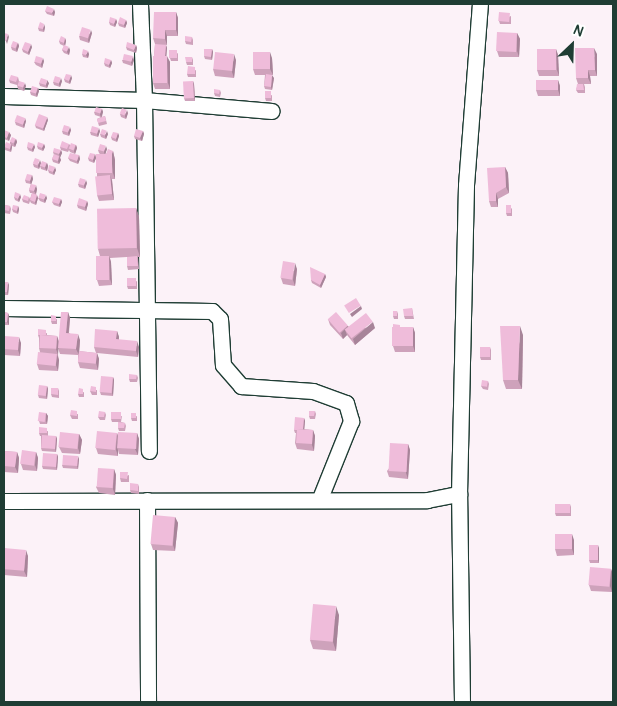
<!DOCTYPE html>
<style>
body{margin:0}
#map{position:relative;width:617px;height:706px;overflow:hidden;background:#fcf2f8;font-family:Pangolin,sans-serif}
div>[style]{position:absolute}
.roads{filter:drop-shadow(1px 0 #1f3d34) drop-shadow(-1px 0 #1f3d34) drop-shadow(0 1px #1f3d34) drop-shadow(0 -1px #1f3d34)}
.street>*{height:15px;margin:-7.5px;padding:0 7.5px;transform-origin:7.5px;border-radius:7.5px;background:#fff}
.wall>*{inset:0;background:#cea2bb}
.shaded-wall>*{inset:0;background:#a78499}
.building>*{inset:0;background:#efbcda;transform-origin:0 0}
span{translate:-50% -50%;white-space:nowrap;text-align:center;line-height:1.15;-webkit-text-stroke:4px #fff;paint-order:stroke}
.frame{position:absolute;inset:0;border:5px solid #1f3d34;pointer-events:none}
.north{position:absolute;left:547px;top:20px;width:50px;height:50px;-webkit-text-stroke:4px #fff;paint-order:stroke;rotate:24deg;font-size:14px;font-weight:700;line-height:20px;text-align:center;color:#1f3d34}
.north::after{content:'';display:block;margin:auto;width:18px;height:22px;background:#1f3d34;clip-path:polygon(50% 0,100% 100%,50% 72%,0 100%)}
</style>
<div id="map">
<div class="roads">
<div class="street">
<div style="left:140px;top:4px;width:96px;rotate:87.6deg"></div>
<div style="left:144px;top:100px;width:128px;rotate:4.9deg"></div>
<div style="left:4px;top:96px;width:140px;rotate:1.6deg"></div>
<div style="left:144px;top:100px;width:351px;rotate:89.2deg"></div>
<div style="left:4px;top:308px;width:208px;rotate:0.8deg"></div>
<div style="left:212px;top:311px;width:11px;rotate:45deg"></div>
<div style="left:220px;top:319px;width:46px;rotate:86.3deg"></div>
<div style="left:223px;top:365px;width:28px;rotate:49deg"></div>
<div style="left:241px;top:386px;width:72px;rotate:4deg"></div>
<div style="left:313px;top:391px;width:35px;rotate:20deg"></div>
<div style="left:346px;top:403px;width:19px;rotate:74deg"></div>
<div style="left:351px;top:421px;width:83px;rotate:111.9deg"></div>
<div style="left:147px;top:500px;width:202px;rotate:89.7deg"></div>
<div style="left:4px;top:501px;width:423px;rotate:-0.1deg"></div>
<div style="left:427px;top:500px;width:33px;rotate:-11deg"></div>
<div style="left:462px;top:702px;width:208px;rotate:-90.8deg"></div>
<div style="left:459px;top:494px;width:309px;rotate:-88.7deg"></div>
<div style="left:466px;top:185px;width:182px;rotate:-85.6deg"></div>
</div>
</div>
<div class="wall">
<div style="clip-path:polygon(45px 11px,55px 12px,54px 16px,47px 14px)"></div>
<div style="clip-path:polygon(176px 12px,178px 18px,178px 36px,167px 36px,167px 45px,158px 44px,166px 45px,167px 48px,166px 56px,170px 62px,170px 89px,155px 89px,153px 83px,154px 56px,155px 44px,153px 38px)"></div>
<div style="clip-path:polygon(511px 16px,511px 24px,500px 24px,499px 21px)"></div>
<div style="clip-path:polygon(116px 19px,117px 22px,115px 27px,110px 25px,109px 22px)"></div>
<div style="clip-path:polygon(126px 20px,127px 23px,125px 28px,119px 26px,118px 23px)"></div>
<div style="clip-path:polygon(45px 27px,44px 32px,39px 31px,38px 28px)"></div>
<div style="clip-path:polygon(92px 33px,89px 43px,80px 40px,79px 36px)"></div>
<div style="clip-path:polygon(517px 33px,520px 39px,519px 57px,499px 57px,497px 51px)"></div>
<div style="clip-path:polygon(192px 37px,193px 40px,193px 45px,186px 44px,185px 41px)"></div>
<div style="clip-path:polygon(65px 38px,66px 41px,65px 46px,70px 50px,69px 55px,64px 53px,62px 50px,64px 46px,60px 44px,59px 41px)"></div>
<div style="clip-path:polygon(18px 43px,19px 46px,17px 52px,12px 50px,11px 47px)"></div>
<div style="clip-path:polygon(136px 45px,137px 48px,136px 53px,127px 50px,126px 47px)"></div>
<div style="clip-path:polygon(32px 47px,29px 55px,23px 52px,22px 49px)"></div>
<div style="clip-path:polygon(212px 49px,213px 52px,212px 60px,205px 59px,204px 56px)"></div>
<div style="clip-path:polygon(556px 49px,558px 55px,559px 76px,539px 76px,537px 70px)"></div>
<div style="clip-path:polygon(178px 53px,178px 61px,171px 61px,170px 58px)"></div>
<div style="clip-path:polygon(82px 54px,89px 54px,88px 58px,83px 57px)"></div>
<div style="clip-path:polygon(597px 54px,597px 76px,590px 76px,591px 84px,584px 84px,585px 87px,585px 93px,578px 93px,576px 90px,578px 84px,576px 78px)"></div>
<div style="clip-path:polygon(192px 57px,193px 60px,193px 65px,187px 65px,186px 62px)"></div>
<div style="clip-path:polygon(272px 58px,273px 75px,268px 75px,274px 78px,272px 90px,265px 89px,264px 86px,265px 75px,255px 75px,253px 69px)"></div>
<div style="clip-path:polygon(111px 60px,112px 63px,110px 68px,105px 66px,104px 63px)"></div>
<div style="clip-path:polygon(122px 60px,134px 60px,132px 66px,123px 63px)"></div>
<div style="clip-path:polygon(236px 60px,234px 78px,215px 76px,213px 69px)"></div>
<div style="clip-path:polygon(44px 61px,42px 68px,36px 65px,34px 62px)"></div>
<div style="clip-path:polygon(196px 70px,196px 77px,188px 77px,187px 74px)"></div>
<div style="clip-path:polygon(18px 77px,19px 81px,26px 86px,24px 91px,18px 89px,17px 85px,10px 83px,9px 80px)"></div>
<div style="clip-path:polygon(72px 78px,70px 84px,65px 82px,64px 79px)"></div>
<div style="clip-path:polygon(558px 80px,560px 86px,560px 96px,538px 96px,536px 90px)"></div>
<div style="clip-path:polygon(62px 81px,60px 87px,54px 85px,53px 82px)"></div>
<div style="clip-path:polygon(193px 81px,194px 84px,195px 101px,185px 101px,184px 98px)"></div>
<div style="clip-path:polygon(39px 83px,49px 83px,47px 88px,40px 86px)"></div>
<div style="clip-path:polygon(38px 88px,39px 91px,37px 97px,31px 95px,30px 92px)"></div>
<div style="clip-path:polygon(220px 90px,221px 93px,220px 97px,215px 96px,214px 93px)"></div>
<div style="clip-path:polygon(272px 95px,272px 101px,266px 101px,265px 98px)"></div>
<div style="clip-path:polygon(102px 109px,103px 112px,102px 117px,105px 116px,107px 124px,99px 126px,97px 119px,101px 117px,95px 115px,94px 112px)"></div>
<div style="clip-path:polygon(128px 113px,126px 119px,121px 117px,120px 114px)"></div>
<div style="clip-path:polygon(48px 120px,44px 131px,36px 128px,35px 125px)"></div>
<div style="clip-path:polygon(26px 121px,24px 128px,16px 125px,15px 122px)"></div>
<div style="clip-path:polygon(4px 130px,11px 135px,9px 141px,4px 139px)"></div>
<div style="clip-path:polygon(71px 130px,69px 136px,63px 134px,62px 131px)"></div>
<div style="clip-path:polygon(100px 131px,98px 137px,91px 135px,90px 132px)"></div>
<div style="clip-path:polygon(143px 131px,144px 134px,142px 141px,135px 139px,134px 136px)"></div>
<div style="clip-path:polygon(118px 133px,119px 136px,117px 142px,112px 140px,111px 137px)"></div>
<div style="clip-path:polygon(100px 134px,108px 134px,106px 139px,101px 137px)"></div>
<div style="clip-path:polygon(16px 139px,17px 142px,15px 147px,12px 146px,12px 147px,11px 152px,5px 150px,4px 147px,10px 144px,10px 142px)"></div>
<div style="clip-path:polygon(44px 144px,45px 147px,43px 151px,38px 149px,37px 146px)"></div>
<div style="clip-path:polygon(69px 144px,70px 145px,76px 145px,77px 148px,75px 154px,70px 152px,69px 150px,68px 152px,61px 150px,60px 147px)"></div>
<div style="clip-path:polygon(27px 147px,35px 147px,33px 152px,28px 150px)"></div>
<div style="clip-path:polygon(107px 149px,105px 154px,113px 151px,115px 160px,115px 179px,112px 179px,114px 200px,99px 201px,97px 195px,97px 173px,100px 154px,99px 153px,98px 150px)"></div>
<div style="clip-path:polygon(61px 150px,62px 153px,60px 157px,61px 160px,59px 164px,53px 162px,52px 159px,54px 155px,53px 152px)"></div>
<div style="clip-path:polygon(95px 154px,96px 158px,94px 163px,89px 161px,88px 158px)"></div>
<div style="clip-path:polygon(79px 155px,80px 159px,78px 164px,70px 161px,68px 158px)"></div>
<div style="clip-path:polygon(41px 163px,39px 169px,34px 167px,33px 164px)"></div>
<div style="clip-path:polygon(47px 163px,48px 166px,47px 171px,41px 169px,40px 166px)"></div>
<div style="clip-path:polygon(505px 167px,508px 173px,509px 193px,498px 199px,498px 207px,491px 207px,489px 201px)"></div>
<div style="clip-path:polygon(48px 170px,56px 170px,54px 175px,49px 173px)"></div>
<div style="clip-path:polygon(32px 175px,33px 179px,31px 184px,37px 189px,36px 194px,38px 198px,36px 205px,31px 203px,30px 201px,29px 204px,23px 202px,22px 199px,29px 197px,30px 199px,32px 193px,30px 193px,29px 190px,31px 184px,26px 183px,25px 180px)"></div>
<div style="clip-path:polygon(87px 183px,85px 189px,79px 187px,78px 184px)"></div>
<div style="clip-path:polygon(14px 197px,21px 197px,19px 202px,15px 200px)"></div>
<div style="clip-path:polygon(38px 198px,47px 198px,45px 203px,40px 201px)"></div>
<div style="clip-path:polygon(61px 199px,62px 202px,60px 207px,54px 205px,52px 202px)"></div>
<div style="clip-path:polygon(87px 201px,88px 204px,86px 211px,78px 208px,77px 205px)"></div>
<div style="clip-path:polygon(4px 205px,10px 206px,11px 209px,10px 214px,4px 213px)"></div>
<div style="clip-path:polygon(18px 206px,19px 209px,18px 214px,13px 212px,12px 209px)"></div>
<div style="clip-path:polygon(136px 208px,139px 217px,140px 257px,138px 257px,139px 269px,128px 270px,127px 266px,127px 257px,110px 258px,111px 262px,112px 285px,99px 286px,97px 280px,100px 256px,98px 249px)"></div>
<div style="clip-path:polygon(512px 208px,512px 216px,507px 216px,506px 213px)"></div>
<div style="clip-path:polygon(297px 269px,295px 286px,283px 284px,281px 278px)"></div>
<div style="clip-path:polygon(325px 274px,326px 277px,321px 288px,312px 283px,311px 280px)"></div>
<div style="clip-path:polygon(137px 281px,137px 289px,128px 289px,127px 286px)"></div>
<div style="clip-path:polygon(4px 282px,9px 285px,8px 295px,4px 295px)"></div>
<div style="clip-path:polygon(412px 308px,414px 319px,405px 319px,404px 316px)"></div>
<div style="clip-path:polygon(397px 311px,398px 314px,398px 319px,394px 319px,393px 316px)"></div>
<div style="clip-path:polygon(4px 312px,8px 313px,9px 316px,9px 325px,4px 325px)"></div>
<div style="clip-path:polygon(68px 312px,70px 318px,69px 333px,80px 340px,79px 351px,96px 353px,94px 347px,117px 331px,119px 337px,119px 340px,139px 347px,138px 357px,97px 353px,99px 359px,98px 370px,80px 368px,78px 362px,78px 355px,60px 354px,58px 348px,58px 355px,59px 360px,58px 371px,39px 370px,37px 364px,40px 352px,39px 348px,39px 338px,38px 335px,47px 333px,47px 335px,57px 336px,59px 342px)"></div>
<div style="clip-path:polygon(57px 319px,57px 324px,52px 324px,51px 321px)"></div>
<div style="clip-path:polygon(328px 319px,348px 326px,349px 327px,375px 328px,355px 345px,347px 335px,343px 339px,330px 325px)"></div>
<div style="clip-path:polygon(413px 327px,415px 333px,415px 352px,395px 352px,393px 346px,401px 328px)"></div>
<div style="clip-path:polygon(523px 335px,522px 389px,506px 389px,503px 380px)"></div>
<div style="clip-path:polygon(4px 336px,21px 343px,20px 356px,4px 355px)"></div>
<div style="clip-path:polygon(490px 347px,491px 350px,491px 360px,481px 360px,480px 357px)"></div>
<div style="clip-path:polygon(137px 375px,138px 378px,137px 382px,130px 382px,129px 379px)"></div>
<div style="clip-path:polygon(113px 377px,114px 380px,113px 396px,101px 395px,100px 392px)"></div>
<div style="clip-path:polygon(488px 381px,489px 384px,488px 390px,483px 389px,481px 386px)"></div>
<div style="clip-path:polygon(47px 386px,48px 389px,47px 399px,39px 398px,38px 395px)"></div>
<div style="clip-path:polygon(58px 388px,59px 391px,59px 398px,52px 397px,51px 394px)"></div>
<div style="clip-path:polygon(97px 390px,97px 395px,92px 395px,90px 391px)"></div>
<div style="clip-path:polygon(84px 392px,84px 397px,79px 397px,78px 394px)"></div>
<div style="clip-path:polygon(315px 411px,316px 414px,315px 419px,310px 419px,309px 416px)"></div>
<div style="clip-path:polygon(105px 412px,106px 415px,105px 420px,100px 420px,98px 417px)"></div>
<div style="clip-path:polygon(46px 413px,48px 416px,47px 424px,40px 424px,39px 421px)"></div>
<div style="clip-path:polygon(78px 414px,78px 419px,72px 419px,70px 415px)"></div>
<div style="clip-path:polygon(122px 416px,121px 422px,125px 423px,126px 426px,125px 431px,119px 431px,118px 428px,118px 422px,112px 422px,111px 419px)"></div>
<div style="clip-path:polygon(137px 416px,137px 421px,132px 421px,131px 418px)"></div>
<div style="clip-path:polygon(304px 418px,305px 421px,304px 429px,313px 430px,315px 436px,314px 451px,297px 449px,295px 443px,296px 433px,295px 433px,294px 430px)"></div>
<div style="clip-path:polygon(48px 431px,48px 436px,56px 436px,57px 439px,56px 452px,42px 451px,41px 448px,41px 436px,40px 436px,39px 433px)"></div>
<div style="clip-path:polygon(117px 433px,118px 436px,137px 433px,139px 439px,138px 455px,119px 454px,118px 450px,118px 456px,98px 454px,96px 448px)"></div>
<div style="clip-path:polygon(79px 434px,82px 440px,80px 454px,62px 453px,59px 447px)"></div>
<div style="clip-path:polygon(408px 444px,410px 450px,408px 479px,389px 477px,387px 471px)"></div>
<div style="clip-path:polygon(4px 451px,17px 452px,19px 458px,18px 473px,4px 472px)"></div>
<div style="clip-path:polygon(36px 452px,38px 458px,37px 471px,23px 470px,21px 464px)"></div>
<div style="clip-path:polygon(57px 454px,58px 457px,57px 470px,43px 469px,42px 466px)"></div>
<div style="clip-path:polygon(79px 459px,78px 469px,63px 468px,62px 465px)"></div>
<div style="clip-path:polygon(114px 469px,116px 475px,115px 495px,99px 493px,96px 487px)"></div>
<div style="clip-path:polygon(129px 475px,129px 482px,121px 482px,120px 478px)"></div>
<div style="clip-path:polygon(138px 484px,139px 487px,139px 494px,131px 493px,130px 490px)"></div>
<div style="clip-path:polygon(570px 504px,571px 507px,571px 516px,556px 516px,555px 513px)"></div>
<div style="clip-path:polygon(175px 517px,178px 523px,175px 551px,153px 550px,151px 544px)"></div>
<div style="clip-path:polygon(574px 540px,574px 555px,557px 556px,555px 549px)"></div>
<div style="clip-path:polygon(4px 548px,28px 556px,27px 577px,4px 575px)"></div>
<div style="clip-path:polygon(599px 548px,599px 563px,590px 563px,589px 560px)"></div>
<div style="clip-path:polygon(611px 569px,613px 575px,612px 592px,591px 591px,589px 585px)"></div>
<div style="clip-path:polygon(339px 615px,336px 651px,313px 649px,310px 640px)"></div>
</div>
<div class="shaded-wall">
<div style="clip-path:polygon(54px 9px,55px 12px,54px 16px,52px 13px)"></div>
<div style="clip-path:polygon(176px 12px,178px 18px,178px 36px,176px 30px)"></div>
<div style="clip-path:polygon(116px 19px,117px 22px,115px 27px,114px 24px)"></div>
<div style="clip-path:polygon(126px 20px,127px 23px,125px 28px,124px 25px)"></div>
<div style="clip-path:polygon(44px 24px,45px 27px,44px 32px,43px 29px)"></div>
<div style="clip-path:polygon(91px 30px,92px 33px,89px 43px,88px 40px)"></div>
<div style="clip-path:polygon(165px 30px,167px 36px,167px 45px,165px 39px)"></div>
<div style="clip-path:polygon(517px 33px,520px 39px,519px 57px,517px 51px)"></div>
<div style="clip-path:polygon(8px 34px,9px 37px,7px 44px,6px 41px)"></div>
<div style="clip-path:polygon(65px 38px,66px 41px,65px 46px,64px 43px)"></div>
<div style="clip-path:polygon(18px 43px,19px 46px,17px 52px,16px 49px)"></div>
<div style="clip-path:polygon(31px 44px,32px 47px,29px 55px,28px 52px)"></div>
<div style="clip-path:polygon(136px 45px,137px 48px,136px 53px,134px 50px)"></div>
<div style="clip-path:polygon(166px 45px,167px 48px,166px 62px,165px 59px)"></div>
<div style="clip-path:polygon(69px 47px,70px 50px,69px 55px,67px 52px)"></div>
<div style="clip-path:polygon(594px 48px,597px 54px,597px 76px,595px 70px)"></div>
<div style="clip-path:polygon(212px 49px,213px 52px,212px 60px,211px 57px)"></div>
<div style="clip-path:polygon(556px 49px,558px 55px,559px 76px,557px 70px)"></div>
<div style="clip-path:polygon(88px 51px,89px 54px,88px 58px,86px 55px)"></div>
<div style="clip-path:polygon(270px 52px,272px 58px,273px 75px,270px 69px)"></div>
<div style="clip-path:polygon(234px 54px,236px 60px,234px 78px,232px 72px)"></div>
<div style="clip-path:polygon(133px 56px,134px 60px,132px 66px,131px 62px)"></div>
<div style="clip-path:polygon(167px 56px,170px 62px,170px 89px,168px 83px)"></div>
<div style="clip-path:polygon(43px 58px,44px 61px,42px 68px,41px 64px)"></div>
<div style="clip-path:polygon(111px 60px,112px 63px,110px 68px,109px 65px)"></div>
<div style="clip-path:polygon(588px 70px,590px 76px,591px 84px,588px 78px)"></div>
<div style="clip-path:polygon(71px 75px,72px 78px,70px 84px,69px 81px)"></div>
<div style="clip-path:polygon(272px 75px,274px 78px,272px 90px,271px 87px)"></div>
<div style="clip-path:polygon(61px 78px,62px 81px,60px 87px,59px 84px)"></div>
<div style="clip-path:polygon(47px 80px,49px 83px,47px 88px,46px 85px)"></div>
<div style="clip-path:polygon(558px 80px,560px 86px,560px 96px,558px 90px)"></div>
<div style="clip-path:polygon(193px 81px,194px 84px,195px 101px,194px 98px)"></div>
<div style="clip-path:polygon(25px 83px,26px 86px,24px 91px,23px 88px)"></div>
<div style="clip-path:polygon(38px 88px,39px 91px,37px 97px,36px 94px)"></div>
<div style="clip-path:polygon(102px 109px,103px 112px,101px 118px,100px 114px)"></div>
<div style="clip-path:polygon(127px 110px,128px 113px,126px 119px,125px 116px)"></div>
<div style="clip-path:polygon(47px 117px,48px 120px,44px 131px,43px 128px)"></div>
<div style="clip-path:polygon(25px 118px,26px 121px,24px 128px,23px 125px)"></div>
<div style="clip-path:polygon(70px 127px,71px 130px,69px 136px,68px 133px)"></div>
<div style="clip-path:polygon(99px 128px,100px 131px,98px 137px,97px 134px)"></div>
<div style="clip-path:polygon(107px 131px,108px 134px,106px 139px,105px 136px)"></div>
<div style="clip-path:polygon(143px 131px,144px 134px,142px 141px,140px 138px)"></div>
<div style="clip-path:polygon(9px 132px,11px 135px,9px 141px,7px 138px)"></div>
<div style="clip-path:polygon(118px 133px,119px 136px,117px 142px,116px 139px)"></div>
<div style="clip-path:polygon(16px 139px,17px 142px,15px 147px,14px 144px)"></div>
<div style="clip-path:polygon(11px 144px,12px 147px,11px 152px,10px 149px)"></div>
<div style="clip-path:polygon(34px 144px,35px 147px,33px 152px,32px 149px)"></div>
<div style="clip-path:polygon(44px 144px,45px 147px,43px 151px,42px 148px)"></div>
<div style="clip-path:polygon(76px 145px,77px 148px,75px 154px,74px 151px)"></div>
<div style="clip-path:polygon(106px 146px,107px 149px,105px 155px,104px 152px)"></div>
<div style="clip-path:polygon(61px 150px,62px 153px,60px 158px,59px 154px)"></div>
<div style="clip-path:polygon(113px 151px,115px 160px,115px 179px,113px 173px,111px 155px)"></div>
<div style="clip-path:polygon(95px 154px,96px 158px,94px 163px,93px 160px)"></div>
<div style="clip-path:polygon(79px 155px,80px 159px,78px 164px,77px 161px)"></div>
<div style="clip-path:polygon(59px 156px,61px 160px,59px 164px,58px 161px)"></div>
<div style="clip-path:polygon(40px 160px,41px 163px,39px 169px,38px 166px)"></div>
<div style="clip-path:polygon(47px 163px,48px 166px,47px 171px,45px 168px)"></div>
<div style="clip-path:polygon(55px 167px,56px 170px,54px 175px,53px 172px)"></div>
<div style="clip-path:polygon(505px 167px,508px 173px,509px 193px,506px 187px)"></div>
<div style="clip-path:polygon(32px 175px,33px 179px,31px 185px,30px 181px)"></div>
<div style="clip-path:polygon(110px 175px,112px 181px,114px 200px,112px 194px)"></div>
<div style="clip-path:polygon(86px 180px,87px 183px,85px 189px,84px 186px)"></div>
<div style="clip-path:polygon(36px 185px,37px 189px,36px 194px,34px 191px)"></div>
<div style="clip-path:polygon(496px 193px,498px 199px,498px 207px,496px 201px)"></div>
<div style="clip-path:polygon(20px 194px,21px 197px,19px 202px,18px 199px)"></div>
<div style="clip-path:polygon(37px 195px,38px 198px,36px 205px,35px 202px)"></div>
<div style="clip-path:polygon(46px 195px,47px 198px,45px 203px,44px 200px)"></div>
<div style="clip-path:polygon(61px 199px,62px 202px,60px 207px,59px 204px)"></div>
<div style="clip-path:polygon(87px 201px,88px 204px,86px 211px,85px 207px)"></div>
<div style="clip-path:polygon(18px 206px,19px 209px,18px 214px,17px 211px)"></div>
<div style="clip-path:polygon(136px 208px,139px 217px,140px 257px,137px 248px)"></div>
<div style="clip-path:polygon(109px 256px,111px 262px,112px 285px,110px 279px)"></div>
<div style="clip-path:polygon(295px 263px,297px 269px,295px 286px,293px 280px)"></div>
<div style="clip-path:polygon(325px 274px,326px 277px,321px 288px,320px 285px)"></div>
<div style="clip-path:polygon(8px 282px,9px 285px,8px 295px,7px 292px)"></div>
<div style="clip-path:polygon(361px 306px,362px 309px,352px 317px,350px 314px)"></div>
<div style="clip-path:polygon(68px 312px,70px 318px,68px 339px,66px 333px)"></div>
<div style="clip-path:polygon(8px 313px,9px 316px,9px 325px,7px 322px)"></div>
<div style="clip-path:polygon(373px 322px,375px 328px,355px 345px,353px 339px)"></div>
<div style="clip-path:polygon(348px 326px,351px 332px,345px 330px,347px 335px,343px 339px,341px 333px)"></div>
<div style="clip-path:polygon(520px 326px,523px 335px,522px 389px,518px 380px)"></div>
<div style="clip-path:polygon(413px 327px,415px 333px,415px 352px,413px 346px)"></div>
<div style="clip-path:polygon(117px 331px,119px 337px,118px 345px,116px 339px)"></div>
<div style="clip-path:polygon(78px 334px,80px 340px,79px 355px,76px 349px)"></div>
<div style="clip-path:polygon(57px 336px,59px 342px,58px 355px,56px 349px)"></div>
<div style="clip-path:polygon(19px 337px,21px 343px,20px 356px,18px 350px)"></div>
<div style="clip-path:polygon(137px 341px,139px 347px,138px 357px,136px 351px)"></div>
<div style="clip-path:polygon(97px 353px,99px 359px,98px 370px,96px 363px)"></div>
<div style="clip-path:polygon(57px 354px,59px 360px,58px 371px,56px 365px)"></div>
<div style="clip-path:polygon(113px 377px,114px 380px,113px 396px,112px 393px)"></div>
<div style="clip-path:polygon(47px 386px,48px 389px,47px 399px,46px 396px)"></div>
<div style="clip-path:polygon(46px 413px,48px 416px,47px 424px,46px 421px)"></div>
<div style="clip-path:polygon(304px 418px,305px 421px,304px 433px,303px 430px)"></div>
<div style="clip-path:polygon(313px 430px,315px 436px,314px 451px,312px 445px)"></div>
<div style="clip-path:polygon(117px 433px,119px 439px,117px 448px,118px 450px,118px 456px,116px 450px)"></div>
<div style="clip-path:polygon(137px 433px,139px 439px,138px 455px,135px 449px)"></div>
<div style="clip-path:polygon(79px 434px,82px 440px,80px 454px,78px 448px)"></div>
<div style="clip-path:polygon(56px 436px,57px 439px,56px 452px,55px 449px)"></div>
<div style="clip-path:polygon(408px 444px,410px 450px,408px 479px,406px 473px)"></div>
<div style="clip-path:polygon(17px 452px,19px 458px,18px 473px,15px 467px)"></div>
<div style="clip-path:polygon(36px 452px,38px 458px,37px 471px,35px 465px)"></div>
<div style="clip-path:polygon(57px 454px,58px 457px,57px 470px,56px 467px)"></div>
<div style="clip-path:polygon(78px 456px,79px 459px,78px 469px,77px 466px)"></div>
<div style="clip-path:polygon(114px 469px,116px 475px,115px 495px,113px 489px)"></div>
<div style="clip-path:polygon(175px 517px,178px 523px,175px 551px,173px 545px)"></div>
<div style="clip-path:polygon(572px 534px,574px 540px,574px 555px,572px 549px)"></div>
<div style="clip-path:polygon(598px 545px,599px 548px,599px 563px,598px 560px)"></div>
<div style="clip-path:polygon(26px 550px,28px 556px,27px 577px,24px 571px)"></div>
<div style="clip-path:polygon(611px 569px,613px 575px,612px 592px,610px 586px)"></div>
<div style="clip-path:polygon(336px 606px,339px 615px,336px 651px,333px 642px)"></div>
</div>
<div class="building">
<div style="clip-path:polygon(47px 6px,54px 9px,52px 13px,45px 11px)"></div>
<div style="clip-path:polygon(154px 12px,176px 12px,176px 30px,165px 30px,165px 39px,153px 38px)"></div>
<div style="left:499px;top:12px;width:11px;height:9px;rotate:5deg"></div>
<div style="clip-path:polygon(110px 17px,116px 19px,114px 24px,109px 22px)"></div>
<div style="clip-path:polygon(120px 17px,126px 20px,124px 25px,118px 23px)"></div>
<div style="clip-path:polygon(40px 22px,44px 24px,43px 29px,38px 28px)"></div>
<div style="left:82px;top:27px;width:9px;height:9px;rotate:18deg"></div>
<div style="left:497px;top:32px;width:20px;height:19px;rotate:3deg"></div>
<div style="clip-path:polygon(4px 33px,8px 34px,6px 41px,4px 41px)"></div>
<div style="clip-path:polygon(61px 36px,65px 38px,64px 43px,59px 41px)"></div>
<div style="clip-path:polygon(185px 36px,192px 37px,191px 42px,185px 41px)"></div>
<div style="left:13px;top:41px;width:5px;height:6px;rotate:22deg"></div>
<div style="clip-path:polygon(25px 42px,31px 44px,28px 52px,22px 49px)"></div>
<div style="clip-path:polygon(127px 42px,136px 45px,134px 50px,126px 47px)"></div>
<div style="left:155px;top:44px;width:11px;height:12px;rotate:5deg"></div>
<div style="left:64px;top:45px;width:5px;height:5px;rotate:22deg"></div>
<div style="clip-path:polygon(575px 48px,594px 48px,595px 70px,588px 70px,588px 78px,576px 78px)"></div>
<div style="clip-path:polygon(83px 49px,88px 51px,86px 55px,82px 54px)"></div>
<div style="clip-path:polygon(204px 49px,212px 49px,211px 57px,204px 56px)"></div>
<div style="left:537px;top:49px;width:19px;height:21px"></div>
<div style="left:169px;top:50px;width:8px;height:8px"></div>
<div style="left:215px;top:52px;width:19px;height:17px;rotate:6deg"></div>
<div style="left:253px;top:52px;width:17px;height:17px"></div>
<div style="left:124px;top:54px;width:9px;height:6px;rotate:13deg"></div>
<div style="left:36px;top:56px;width:7px;height:6px;rotate:16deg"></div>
<div style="left:153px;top:56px;width:14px;height:27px"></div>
<div style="clip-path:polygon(185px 57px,192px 57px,192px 62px,186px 62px)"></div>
<div style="clip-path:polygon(105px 58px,111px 60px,109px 65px,104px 63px)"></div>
<div style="clip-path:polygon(188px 66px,195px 67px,195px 74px,187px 74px)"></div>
<div style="clip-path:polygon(66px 74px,71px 75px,69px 81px,64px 79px)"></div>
<div style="clip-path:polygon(266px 74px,272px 75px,271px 87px,264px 86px)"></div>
<div style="clip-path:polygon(11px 75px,18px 77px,16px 82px,9px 80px)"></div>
<div style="left:55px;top:76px;width:6px;height:6px;rotate:18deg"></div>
<div style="clip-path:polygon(41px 78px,47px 80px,46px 85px,39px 83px)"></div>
<div style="left:536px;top:80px;width:22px;height:10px"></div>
<div style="left:19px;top:81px;width:6px;height:5px;rotate:18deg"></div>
<div style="left:193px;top:81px;width:17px;height:10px;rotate:87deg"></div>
<div style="clip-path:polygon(577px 84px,583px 84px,584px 90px,576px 90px)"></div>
<div style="left:32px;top:86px;width:6px;height:6px;rotate:18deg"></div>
<div style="clip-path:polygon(214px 89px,220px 90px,219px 94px,214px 93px)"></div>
<div style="left:265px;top:91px;width:6px;height:7px"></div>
<div style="left:96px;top:107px;width:6px;height:5px;rotate:18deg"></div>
<div style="left:122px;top:108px;width:5px;height:6px;rotate:22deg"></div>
<div style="left:39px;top:114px;width:9px;height:12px;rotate:21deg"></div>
<div style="left:17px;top:115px;width:9px;height:7px;rotate:21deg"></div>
<div style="clip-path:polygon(105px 116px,106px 121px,98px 123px,97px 119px)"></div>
<div style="left:64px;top:125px;width:6px;height:6px;rotate:18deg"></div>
<div style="left:92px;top:126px;width:7px;height:6px;rotate:16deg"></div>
<div style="left:102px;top:129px;width:5px;height:5px;rotate:22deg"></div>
<div style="clip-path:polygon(136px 129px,143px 131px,140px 138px,134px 136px)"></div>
<div style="clip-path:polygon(4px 130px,9px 132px,7px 138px,4px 137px)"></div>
<div style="clip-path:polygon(113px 132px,118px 133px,116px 139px,111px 137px)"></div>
<div style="left:12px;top:137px;width:4px;height:5px;rotate:27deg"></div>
<div style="clip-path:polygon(62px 141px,69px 144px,67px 149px,60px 147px)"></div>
<div style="clip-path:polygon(6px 142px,11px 144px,10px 149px,4px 147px)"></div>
<div style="clip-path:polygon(28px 142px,34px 144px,32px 149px,27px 147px)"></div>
<div style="clip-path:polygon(38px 142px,44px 144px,42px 148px,37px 146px)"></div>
<div style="left:71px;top:143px;width:5px;height:6px;rotate:22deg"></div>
<div style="left:100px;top:144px;width:6px;height:6px;rotate:18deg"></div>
<div style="clip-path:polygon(54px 148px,61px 150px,59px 154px,53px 152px)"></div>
<div style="clip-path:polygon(108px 149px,113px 151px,112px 154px,106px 154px)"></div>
<div style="clip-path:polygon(70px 153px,79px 155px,77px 161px,68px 158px)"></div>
<div style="clip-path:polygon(90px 153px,95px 154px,93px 160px,88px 158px)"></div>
<div style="clip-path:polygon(54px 154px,59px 156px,58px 161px,52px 159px)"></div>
<div style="left:96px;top:154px;width:16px;height:19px"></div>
<div style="left:35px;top:158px;width:5px;height:6px;rotate:22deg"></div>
<div style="left:42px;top:161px;width:5px;height:5px;rotate:22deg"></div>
<div style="clip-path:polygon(49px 165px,55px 167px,53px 172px,48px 170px)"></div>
<div style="clip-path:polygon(505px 167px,506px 187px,496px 193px,496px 201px,489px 201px,487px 168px)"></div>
<div style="clip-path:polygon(27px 174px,32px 175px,30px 181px,25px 180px)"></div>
<div style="left:110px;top:175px;width:19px;height:15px;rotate:84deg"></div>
<div style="left:80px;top:178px;width:6px;height:6px;rotate:18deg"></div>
<div style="clip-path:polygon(31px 184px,36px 185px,34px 191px,29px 190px)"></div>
<div style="clip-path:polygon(15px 192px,20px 194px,18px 199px,14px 197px)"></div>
<div style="clip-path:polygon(32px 193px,37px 195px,35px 202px,30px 200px)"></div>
<div style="left:40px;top:193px;width:6px;height:5px;rotate:18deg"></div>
<div style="clip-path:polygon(24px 195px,29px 197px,28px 201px,22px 199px)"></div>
<div style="clip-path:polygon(54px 197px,61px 199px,59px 204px,52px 202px)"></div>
<div style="clip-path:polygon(79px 198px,87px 201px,85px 207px,77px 205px)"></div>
<div style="clip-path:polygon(4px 205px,10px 206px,9px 211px,4px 210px)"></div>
<div style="clip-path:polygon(13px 205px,18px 206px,17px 211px,12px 209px)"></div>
<div style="left:506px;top:205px;width:5px;height:8px"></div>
<div style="left:136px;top:208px;width:40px;height:39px;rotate:89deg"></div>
<div style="left:96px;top:256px;width:13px;height:24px"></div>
<div style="clip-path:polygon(137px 256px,138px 266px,127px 266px,127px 257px)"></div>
<div style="left:283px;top:261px;width:12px;height:17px;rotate:9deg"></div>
<div style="clip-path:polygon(310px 267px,325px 274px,320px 285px,311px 280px)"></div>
<div style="left:127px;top:278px;width:9px;height:8px"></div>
<div style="clip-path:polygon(4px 282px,8px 282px,7px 292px,4px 292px)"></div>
<div style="left:356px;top:298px;width:9px;height:14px;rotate:58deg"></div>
<div style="clip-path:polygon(412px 308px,413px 316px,404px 316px,403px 309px)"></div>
<div style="left:393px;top:311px;width:4px;height:5px"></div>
<div style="clip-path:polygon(4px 312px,8px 313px,7px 322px,4px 322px)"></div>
<div style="clip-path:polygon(61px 312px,68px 312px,66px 333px,78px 334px,76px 349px,58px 348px)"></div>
<div style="left:336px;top:312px;width:18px;height:11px;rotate:49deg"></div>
<div style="left:366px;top:313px;width:11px;height:27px;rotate:52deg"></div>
<div style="clip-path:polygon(51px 315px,56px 316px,56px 321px,51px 321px)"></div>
<div style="clip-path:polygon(393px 324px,400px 325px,400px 328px,393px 328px)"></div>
<div style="clip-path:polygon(500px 326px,520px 326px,518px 380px,503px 380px)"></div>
<div style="left:413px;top:327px;width:19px;height:21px;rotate:90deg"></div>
<div style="clip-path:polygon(38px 329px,46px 330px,46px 335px,38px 335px)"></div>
<div style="clip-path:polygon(95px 329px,117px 331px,116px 339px,137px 341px,136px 351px,94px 347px)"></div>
<div style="left:40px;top:335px;width:17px;height:13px;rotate:3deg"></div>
<div style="left:4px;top:336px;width:15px;height:13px;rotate:4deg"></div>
<div style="left:490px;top:347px;width:10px;height:10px;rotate:90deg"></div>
<div style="left:79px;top:351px;width:18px;height:11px;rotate:6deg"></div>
<div style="left:38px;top:352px;width:19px;height:12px;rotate:6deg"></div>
<div style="clip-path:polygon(129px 374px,137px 375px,136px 379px,129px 379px)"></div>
<div style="left:101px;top:376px;width:12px;height:16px;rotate:5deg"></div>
<div style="left:482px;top:380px;width:6px;height:6px;rotate:9deg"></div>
<div style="left:39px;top:385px;width:8px;height:10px;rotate:7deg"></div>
<div style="clip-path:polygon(91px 386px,96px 387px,96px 392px,90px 391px)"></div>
<div style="clip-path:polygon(51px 388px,58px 388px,58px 395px,51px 394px)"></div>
<div style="clip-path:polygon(79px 388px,83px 389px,83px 394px,78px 394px)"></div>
<div style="clip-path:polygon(71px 410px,77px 411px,77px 416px,70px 415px)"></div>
<div style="clip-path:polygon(99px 411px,105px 412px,104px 417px,98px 417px)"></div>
<div style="clip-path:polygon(309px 411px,315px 411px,314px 416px,309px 416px)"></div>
<div style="left:39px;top:412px;width:7px;height:9px;rotate:8deg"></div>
<div style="left:111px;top:412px;width:10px;height:7px"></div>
<div style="left:131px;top:413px;width:5px;height:5px"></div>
<div style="clip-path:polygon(295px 417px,304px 418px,303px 429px,297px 429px,297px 430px,294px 430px)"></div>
<div style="clip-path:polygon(118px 422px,125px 423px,124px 428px,118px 428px)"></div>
<div style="clip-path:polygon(39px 427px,47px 428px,47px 433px,39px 433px)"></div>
<div style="left:297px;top:429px;width:16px;height:14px;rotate:4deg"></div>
<div style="left:97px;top:431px;width:20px;height:17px;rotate:6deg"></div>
<div style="left:60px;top:432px;width:19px;height:15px;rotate:6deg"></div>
<div style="left:118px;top:432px;width:19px;height:16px;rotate:3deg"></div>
<div style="left:42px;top:435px;width:14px;height:13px;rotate:4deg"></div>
<div style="left:390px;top:443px;width:18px;height:28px;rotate:3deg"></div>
<div style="left:22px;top:450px;width:14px;height:14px;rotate:8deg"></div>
<div style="clip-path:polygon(4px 451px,17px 452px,15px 467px,4px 466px)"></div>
<div style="left:43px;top:453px;width:14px;height:13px;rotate:4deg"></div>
<div style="left:63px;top:455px;width:15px;height:10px;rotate:4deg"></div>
<div style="left:98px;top:468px;width:16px;height:19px;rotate:4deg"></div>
<div style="clip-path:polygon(120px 472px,128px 472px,127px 479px,120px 478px)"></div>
<div style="clip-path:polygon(130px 483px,138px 484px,138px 491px,130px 490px)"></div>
<div style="left:555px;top:504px;width:15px;height:9px"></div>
<div style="left:153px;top:515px;width:22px;height:29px;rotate:5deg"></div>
<div style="left:555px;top:534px;width:17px;height:15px"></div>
<div style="left:589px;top:545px;width:9px;height:15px"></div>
<div style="left:4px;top:548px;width:22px;height:21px;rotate:5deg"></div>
<div style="left:590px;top:567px;width:21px;height:18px;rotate:5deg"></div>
<div style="left:313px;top:604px;width:23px;height:36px;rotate:5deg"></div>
</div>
<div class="frame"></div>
<div class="north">N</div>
</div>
